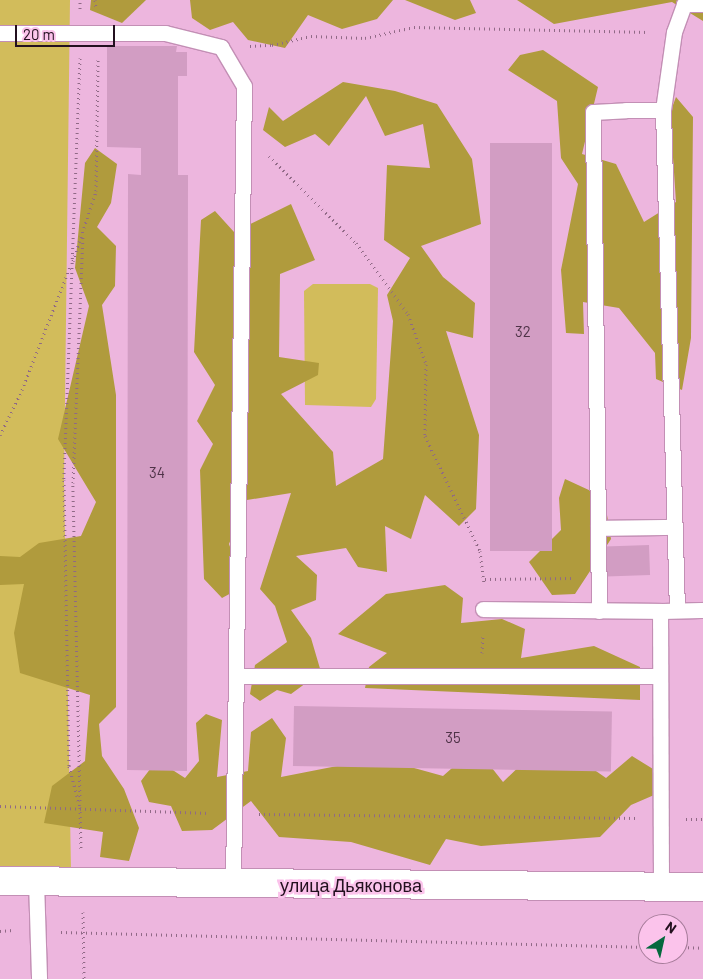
<!DOCTYPE html>
<meta charset="utf-8">
<style>
body{margin:0}
#map{position:relative;width:703px;height:979px;overflow:hidden;background:#edb6de;font-family:Barlow,sans-serif}
div>[style]{position:absolute}
.green>*{inset:0;background:#d2bc5b}
.forest>*{inset:0;background:#b09b3d}
.building>*{inset:0;background:#d29dc3;transform-origin:0 0}
.path>*{height:3px;margin-top:-1.5px;transform-origin:0;background:repeating-linear-gradient(90deg,#906986 0 1px,transparent 0 5px)}
.roads{filter:drop-shadow(1px 0 #c38fb5) drop-shadow(-1px 0 #c38fb5) drop-shadow(0 1px #c38fb5) drop-shadow(0 -1px #c38fb5)}
.lane>*{height:15px;margin:-7.5px;padding:0 7.5px;transform-origin:7.5px;border-radius:7.5px;background:#fff}
.street>*{height:28px;margin:-14px;padding:0 14px;transform-origin:14px;border-radius:14px;background:#fff}
span{translate:-50% -50%;white-space:nowrap;text-align:center;line-height:1.15;-webkit-text-stroke:5px #fbc3eb;paint-order:stroke}
.number-label{font-size:15px;color:#4f3348}
.number-label span{-webkit-text-stroke-width:0}
.street-label{font-size:18px;color:#23101f}
.north{position:absolute;left:638px;top:914px;width:50px;height:50px;box-sizing:border-box;background:#fbc3eb;border:1px solid #a57b99;border-radius:50%;rotate:35deg;font-size:14px;font-weight:700;line-height:20px;text-align:center;color:#23101f}
.north::after{content:'';display:block;margin:auto;width:18px;height:22px;background:#05693e;clip-path:polygon(50% 0,100% 100%,50% 72%,0 100%)}
.scale{position:absolute;left:15px;top:25px;width:100px;height:22px;box-sizing:border-box;border:2px solid #23101f;border-top:0;padding-left:6px;font-size:15px;line-height:18px;white-space:nowrap;color:#23101f;-webkit-text-stroke:4px #fbc3eb;paint-order:stroke}
</style>
<div id="map">
<div class="green">
<div style="clip-path:polygon(0 0,70px 0,64px 480px,71px 869px,0 868px)"></div>
<div style="clip-path:polygon(313px 284px,370px 284px,378px 288px,376px 399px,371px 407px,305px 405px,304px 291px)"></div>
</div>
<div class="forest">
<div style="clip-path:polygon(91px 0,146px 0,122px 23px,90px 10px)"></div>
<div style="clip-path:polygon(190px 0,393px 0,377px 19px,342px 29px,308px 15px,285px 48px,248px 40px,233px 22px,210px 30px,192px 18px)"></div>
<div style="clip-path:polygon(405px 0,470px 0,476px 13px,455px 20px)"></div>
<div style="clip-path:polygon(517px 0,703px 0,703px 21px,672px 2px,554px 24px)"></div>
<div style="clip-path:polygon(543px 50px,598px 87px,582px 154px,616px 164px,644px 222px,676px 202px,670px 113px,676px 97px,693px 117px,691px 338px,682px 390px,656px 379px,655px 353px,619px 308px,583px 302px,584px 334px,566px 333px,561px 270px,578px 184px,561px 158px,557px 101px,508px 70px,520px 55px)"></div>
<div style="clip-path:polygon(343px 82px,395px 91px,437px 104px,472px 159px,481px 224px,421px 246px,443px 277px,475px 303px,473px 338px,446px 331px,479px 435px,476px 509px,459px 526px,425px 495px,411px 539px,385px 526px,387px 572px,358px 567px,346px 548px,296px 556px,317px 575px,316px 600px,291px 610px,311px 638px,321px 672px,291px 694px,277px 690px,260px 701px,250px 694px,255px 665px,287px 642px,275px 606px,260px 589px,291px 493px,247px 500px,229px 544px,244px 586px,222px 598px,204px 579px,200px 470px,213px 444px,197px 421px,215px 385px,194px 352px,201px 220px,215px 211px,234px 232px,291px 204px,315px 260px,280px 274px,279px 357px,319px 363px,318px 375px,281px 394px,333px 452px,336px 486px,383px 459px,393px 321px,387px 295px,410px 258px,384px 240px,387px 165px,430px 168px,423px 124px,385px 136px,366px 96px,329px 146px,315px 134px,285px 147px,263px 130px,269px 107px,283px 121px)"></div>
<div style="clip-path:polygon(95px 148px,117px 164px,111px 203px,97px 227px,116px 246px,115px 286px,102px 305px,116px 395px,116px 707px,99px 724px,102px 756px,124px 789px,139px 828px,129px 861px,100px 857px,103px 832px,44px 823px,52px 786px,85px 761px,90px 695px,20px 673px,14px 633px,24px 584px,0 585px,0 556px,20px 557px,39px 543px,81px 536px,96px 502px,58px 439px,89px 306px,75px 268px,85px 163px)"></div>
<div style="clip-path:polygon(565px 479px,604px 497px,611px 539px,575px 594px,552px 595px,529px 562px,561px 530px,559px 498px)"></div>
<div style="clip-path:polygon(445px 585px,463px 598px,461px 623px,502px 619px,525px 629px,521px 658px,594px 646px,640px 667px,640px 700px,365px 688px,369px 667px,387px 653px,338px 634px,386px 594px)"></div>
<div style="clip-path:polygon(206px 714px,222px 720px,217px 777px,248px 771px,251px 732px,272px 718px,286px 738px,281px 777px,378px 758px,443px 776px,460px 761px,488px 763px,503px 782px,527px 759px,583px 762px,606px 778px,632px 756px,666px 777px,668px 789px,631px 805px,600px 837px,481px 846px,446px 839px,430px 865px,351px 842px,279px 837px,251px 801px,212px 830px,182px 831px,171px 806px,149px 802px,141px 781px,157px 760px,185px 778px,199px 761px,196px 723px)"></div>
</div>
<div class="building">
<div style="clip-path:polygon(107px 46px,177px 46px,176px 52px,187px 52px,187px 76px,178px 76px,178px 175px,188px 175px,187px 771px,127px 770px,128px 174px,141px 175px,141px 148px,107px 147px)"></div>
<div style="left:552px;top:143px;width:408px;height:62px;rotate:90deg"></div>
<div style="left:649px;top:545px;width:30px;height:44px;rotate:88deg"></div>
<div style="left:294px;top:706px;width:318px;height:60px;rotate:1deg"></div>
</div>
<div class="path">
<div style="left:95px;top:0;width:8px;rotate:83deg"></div>
<div style="left:80px;top:9px;width:9px;rotate:-90deg"></div>
<div style="left:250px;top:46px;width:22px;rotate:-3deg"></div>
<div style="left:272px;top:45px;width:40px;rotate:-13deg"></div>
<div style="left:311px;top:36px;width:54px;rotate:2.1deg"></div>
<div style="left:365px;top:38px;width:50px;rotate:-12.7deg"></div>
<div style="left:414px;top:27px;width:235px;rotate:1.2deg"></div>
<div style="left:80px;top:58px;width:422px;rotate:92.2deg"></div>
<div style="left:64px;top:480px;width:286px;rotate:89deg"></div>
<div style="left:69px;top:766px;width:43px;rotate:75.3deg"></div>
<div style="left:269px;top:156px;width:123px;rotate:45deg"></div>
<div style="left:356px;top:243px;width:88px;rotate:53.8deg"></div>
<div style="left:408px;top:314px;width:53px;rotate:70.2deg"></div>
<div style="left:426px;top:364px;width:72px;rotate:90.8deg"></div>
<div style="left:425px;top:436px;width:127px;rotate:64.4deg"></div>
<div style="left:480px;top:551px;width:34px;rotate:83deg"></div>
<div style="left:73px;top:261px;width:74px;rotate:-71.8deg"></div>
<div style="left:96px;top:191px;width:134px;rotate:-89.1deg"></div>
<div style="left:0;top:435px;width:50px;rotate:-63.9deg"></div>
<div style="left:22px;top:390px;width:132px;rotate:-68.7deg"></div>
<div style="left:485px;top:579px;width:90px;rotate:-0.6deg"></div>
<div style="left:482px;top:653px;width:19px;rotate:-87deg"></div>
<div style="left:80px;top:801px;width:318px;rotate:-91.3deg"></div>
<div style="left:73px;top:483px;width:246px;rotate:-87.7deg"></div>
<div style="left:0;top:806px;width:210px;rotate:1.9deg"></div>
<div style="left:80px;top:807px;width:44px;rotate:88.7deg"></div>
<div style="left:259px;top:814px;width:378px;rotate:0.6deg"></div>
<div style="left:686px;top:819px;width:17px"></div>
<div style="left:83px;top:912px;width:67px;rotate:89.1deg"></div>
<div style="left:0;top:931px;width:13px;rotate:-4deg"></div>
<div style="left:61px;top:932px;width:587px;rotate:1.46deg"></div>
<div style="left:678px;top:947px;width:25px;rotate:2deg"></div>
</div>
<div class="roads">
<div class="lane">
<div style="left:0;top:33px;width:165px"></div>
<div style="left:165px;top:33px;width:58px;rotate:14deg"></div>
<div style="left:221px;top:47px;width:45px;rotate:59.5deg"></div>
<div style="left:244px;top:86px;width:798px;rotate:90.79deg"></div>
<div style="left:663px;top:110px;width:79px;rotate:-82deg"></div>
<div style="left:674px;top:32px;width:30px;rotate:-70deg"></div>
<div style="left:684px;top:4px;width:19px"></div>
<div style="left:598px;top:528px;width:76px;rotate:-0.8deg"></div>
<div style="left:483px;top:609px;width:177px;rotate:0.6deg"></div>
<div style="left:599px;top:611px;width:499px;rotate:-90.7deg"></div>
<div style="left:593px;top:112px;width:33px;rotate:-3deg"></div>
<div style="left:626px;top:110px;width:37px"></div>
<div style="left:663px;top:110px;width:500px;rotate:88.4deg"></div>
<div style="left:237px;top:676px;width:423px"></div>
<div style="left:36px;top:881px;width:98px;rotate:88.2deg"></div>
<div style="left:661px;top:887px;width:276px;rotate:-90.2deg"></div>
<div style="left:660px;top:611px;width:43px;rotate:-1.3deg"></div>
</div>
<div class="street">
<div style="left:0;top:881px;width:703px;rotate:0.49deg"></div>
</div>
</div>
<div class="number-label">
<span style="left:523px;top:332px">32</span>
<span style="left:157px;top:473px">34</span>
<span style="left:453px;top:738px">35</span>
</div>
<div class="street-label">
<span style="left:351px;top:885px">улица Дьяконова</span>
</div>
<div class="north">N</div>
<div class="scale">20 m</div>
</div>
